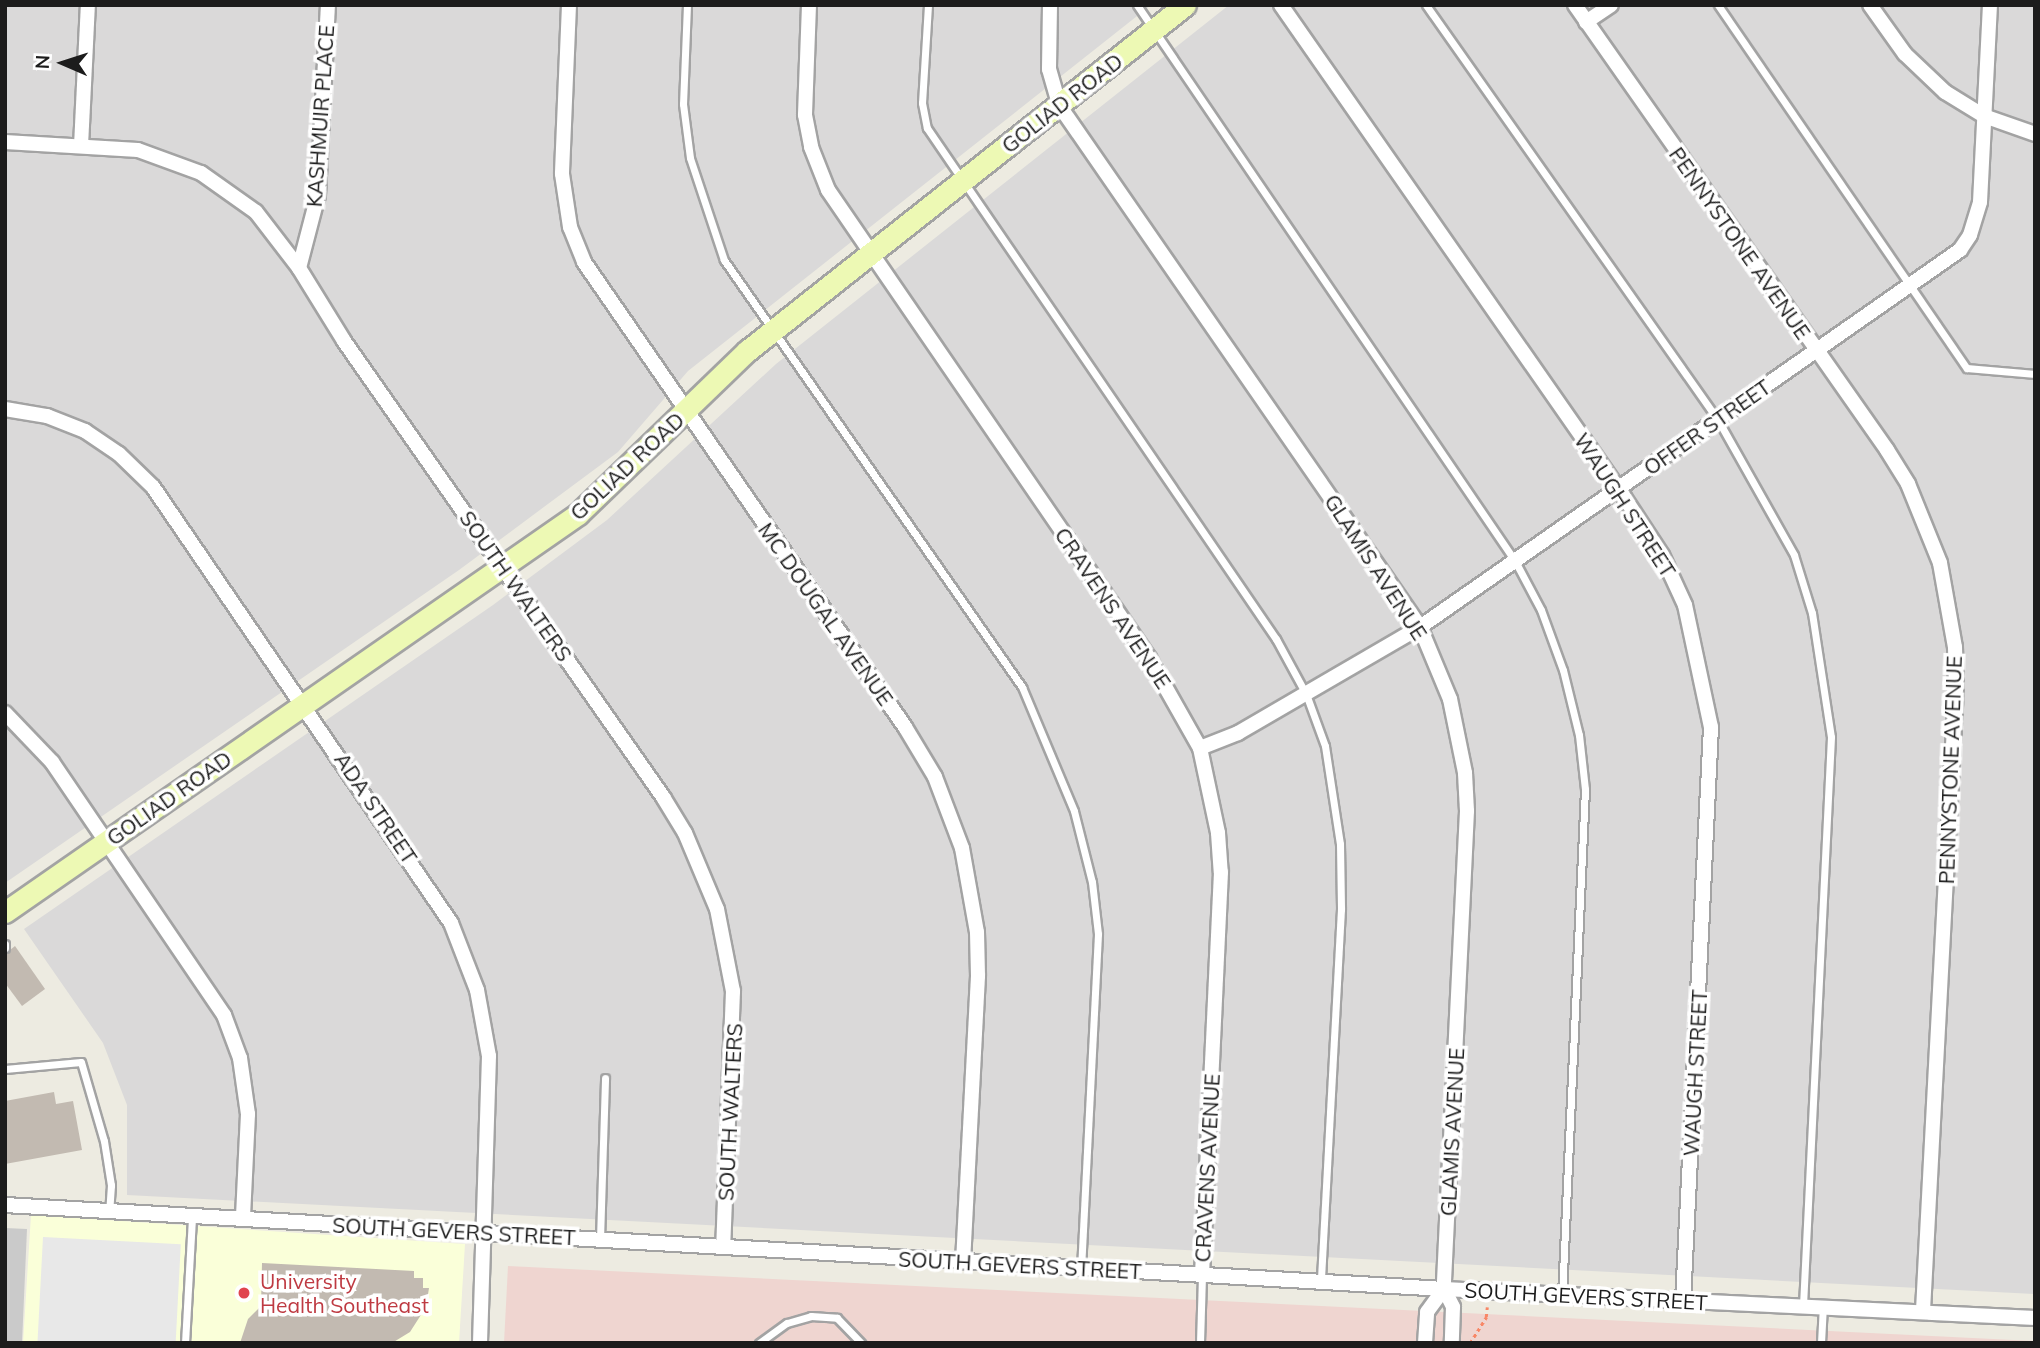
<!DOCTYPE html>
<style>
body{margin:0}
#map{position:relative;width:2040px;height:1348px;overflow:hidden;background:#edebe1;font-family:Mulish,sans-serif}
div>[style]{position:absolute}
.residential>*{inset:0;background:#dad9d9}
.commercial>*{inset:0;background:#efd5d0}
.education>*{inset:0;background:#faffd9}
.religious>*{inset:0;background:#cacaca}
.parking>*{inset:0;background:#e8e8e8;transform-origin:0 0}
.building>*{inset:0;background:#c2bab1}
.path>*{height:2.5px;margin-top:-1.25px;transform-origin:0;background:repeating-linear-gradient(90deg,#f88767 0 3.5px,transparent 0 7px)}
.roads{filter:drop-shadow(2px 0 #a3a3a3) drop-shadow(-2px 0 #a3a3a3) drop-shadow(0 2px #a3a3a3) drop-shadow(0 -2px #a3a3a3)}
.lane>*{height:7px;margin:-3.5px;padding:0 3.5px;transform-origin:3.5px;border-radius:3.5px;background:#fff}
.street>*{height:14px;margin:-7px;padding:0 7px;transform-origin:7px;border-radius:7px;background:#fff}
.secondary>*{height:21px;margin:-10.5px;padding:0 10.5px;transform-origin:10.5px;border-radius:10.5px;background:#edf9b4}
.dots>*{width:19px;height:19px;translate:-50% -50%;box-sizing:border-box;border:4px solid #fff;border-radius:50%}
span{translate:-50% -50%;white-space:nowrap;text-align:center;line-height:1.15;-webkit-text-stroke:7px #fff;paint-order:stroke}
.street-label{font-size:21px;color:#1c1c1c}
.health-label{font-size:21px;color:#be3a42}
.left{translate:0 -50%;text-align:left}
.frame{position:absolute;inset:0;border:7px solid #1c1c1c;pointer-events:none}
.north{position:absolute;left:28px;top:28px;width:70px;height:70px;-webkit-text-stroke:5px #fff;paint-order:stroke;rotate:273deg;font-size:19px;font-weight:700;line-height:28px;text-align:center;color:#1c1c1c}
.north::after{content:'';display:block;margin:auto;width:24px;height:32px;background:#1c1c1c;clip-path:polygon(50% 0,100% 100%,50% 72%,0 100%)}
</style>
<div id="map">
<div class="residential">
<div style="clip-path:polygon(5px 5px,1151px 5px,688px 371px,618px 452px,459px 570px,5px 883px)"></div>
<div style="clip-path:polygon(1229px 5px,2035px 5px,2035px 1294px,127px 1195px,127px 1105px,103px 1043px,24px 929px,493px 605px,607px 520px,776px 364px)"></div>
</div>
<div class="commercial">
<div style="clip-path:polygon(508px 1266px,2035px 1341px,2035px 1343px,504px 1343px)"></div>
</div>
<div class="education">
<div style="clip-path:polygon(31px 1215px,465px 1244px,459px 1343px,23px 1343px)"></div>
</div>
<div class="religious">
<div style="clip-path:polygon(5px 1228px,27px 1229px,22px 1343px,5px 1343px)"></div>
</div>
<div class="parking">
<div style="left:43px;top:1237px;width:138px;height:106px;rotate:3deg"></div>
</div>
<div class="building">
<div style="clip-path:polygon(15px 946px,45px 989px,22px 1006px,5px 983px,5px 954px)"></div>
<div style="clip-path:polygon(54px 1092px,56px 1104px,73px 1101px,82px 1150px,5px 1164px,5px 1101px)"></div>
<div style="clip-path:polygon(262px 1263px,414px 1271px,414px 1278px,423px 1278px,423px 1288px,429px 1288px,426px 1307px,410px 1332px,392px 1343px,240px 1343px,248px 1319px,261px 1306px)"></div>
</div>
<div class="path">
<div style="left:1470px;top:1343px;width:31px;rotate:-58deg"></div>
<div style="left:1486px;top:1317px;width:10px;rotate:-84deg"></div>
</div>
<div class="roads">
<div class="lane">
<div style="left:687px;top:5px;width:99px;rotate:92.3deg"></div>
<div style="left:683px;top:104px;width:54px;rotate:82.6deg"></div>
<div style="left:690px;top:158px;width:108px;rotate:71.6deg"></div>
<div style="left:724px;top:260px;width:521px;rotate:55.09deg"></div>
<div style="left:1022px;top:687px;width:134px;rotate:67.2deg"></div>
<div style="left:1074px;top:811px;width:73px;rotate:75.8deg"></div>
<div style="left:1092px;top:882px;width:52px;rotate:83.4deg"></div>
<div style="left:1098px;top:934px;width:334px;rotate:92.9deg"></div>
<div style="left:928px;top:5px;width:98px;rotate:93.5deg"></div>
<div style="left:922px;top:103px;width:25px;rotate:79deg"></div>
<div style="left:927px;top:128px;width:619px;rotate:55.67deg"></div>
<div style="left:1276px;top:639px;width:63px;rotate:61.4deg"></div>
<div style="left:1306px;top:694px;width:55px;rotate:69.9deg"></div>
<div style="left:1325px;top:746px;width:99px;rotate:81.3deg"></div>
<div style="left:1340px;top:844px;width:65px;rotate:89.1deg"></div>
<div style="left:1341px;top:909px;width:374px;rotate:93.1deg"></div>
<div style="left:1137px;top:5px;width:672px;rotate:55.79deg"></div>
<div style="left:1515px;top:561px;width:55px;rotate:62deg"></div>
<div style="left:1541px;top:610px;width:64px;rotate:69.9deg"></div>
<div style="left:1563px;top:670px;width:67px;rotate:76.2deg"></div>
<div style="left:1579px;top:735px;width:54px;rotate:83.7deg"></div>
<div style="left:1585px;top:789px;width:507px;rotate:92.6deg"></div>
<div style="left:1426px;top:5px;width:507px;rotate:54.87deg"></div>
<div style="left:1718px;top:420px;width:155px;rotate:60.6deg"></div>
<div style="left:1794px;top:555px;width:61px;rotate:72.8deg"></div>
<div style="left:1812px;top:613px;width:125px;rotate:81.3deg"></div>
<div style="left:1831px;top:737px;width:570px;rotate:92.82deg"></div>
<div style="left:1718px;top:5px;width:440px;rotate:55.6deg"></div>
<div style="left:1967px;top:368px;width:68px;rotate:5deg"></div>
<div style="left:5px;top:944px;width:4px;rotate:90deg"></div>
<div style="left:5px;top:1069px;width:76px;rotate:-5.3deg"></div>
<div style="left:81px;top:1062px;width:82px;rotate:73.8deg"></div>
<div style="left:104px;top:1141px;width:45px;rotate:81deg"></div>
<div style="left:111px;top:1185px;width:26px;rotate:94deg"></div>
<div style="left:600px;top:1239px;width:161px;rotate:-88.2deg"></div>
<div style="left:185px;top:1343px;width:127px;rotate:-86.8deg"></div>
<div style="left:759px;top:1343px;width:34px;rotate:-36deg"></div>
<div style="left:787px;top:1323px;width:25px;rotate:-16deg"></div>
<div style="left:811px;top:1316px;width:26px;rotate:4deg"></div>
<div style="left:837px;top:1318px;width:35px;rotate:46deg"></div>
<div style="left:1200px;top:1343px;width:68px;rotate:-88.3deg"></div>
<div style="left:1821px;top:1343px;width:35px;rotate:-87deg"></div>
</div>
<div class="street">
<div style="left:569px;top:5px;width:169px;rotate:92.4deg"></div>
<div style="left:562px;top:174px;width:54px;rotate:81.4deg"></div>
<div style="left:570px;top:227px;width:38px;rotate:68deg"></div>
<div style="left:584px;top:262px;width:565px;rotate:55.38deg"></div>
<div style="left:905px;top:727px;width:58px;rotate:59deg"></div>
<div style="left:935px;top:777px;width:76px;rotate:69.2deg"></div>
<div style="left:962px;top:848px;width:85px;rotate:79.9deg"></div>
<div style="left:977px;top:932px;width:44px;rotate:88.7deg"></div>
<div style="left:978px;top:976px;width:286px;rotate:93deg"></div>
<div style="left:809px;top:5px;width:110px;rotate:92.1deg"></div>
<div style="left:805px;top:115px;width:33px;rotate:79deg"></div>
<div style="left:811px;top:147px;width:46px;rotate:68.4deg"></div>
<div style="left:828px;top:190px;width:568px;rotate:55.55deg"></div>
<div style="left:1149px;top:658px;width:103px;rotate:60.5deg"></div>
<div style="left:1200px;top:748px;width:87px;rotate:78deg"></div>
<div style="left:1218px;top:833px;width:39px;rotate:86deg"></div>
<div style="left:1221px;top:872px;width:403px;rotate:92.7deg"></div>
<div style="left:1050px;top:5px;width:64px;rotate:90.9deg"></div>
<div style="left:1049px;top:69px;width:37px;rotate:74deg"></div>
<div style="left:1059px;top:105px;width:635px;rotate:55.33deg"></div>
<div style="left:1420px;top:627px;width:78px;rotate:67.4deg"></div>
<div style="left:1450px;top:699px;width:76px;rotate:78.5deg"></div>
<div style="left:1465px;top:773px;width:38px;rotate:87deg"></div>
<div style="left:1467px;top:811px;width:479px;rotate:92.8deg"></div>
<div style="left:1444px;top:1289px;width:20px;rotate:63deg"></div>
<div style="left:1453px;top:1307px;width:36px;rotate:92deg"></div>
<div style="left:1281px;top:5px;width:600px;rotate:55.12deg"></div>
<div style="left:1624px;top:497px;width:69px;rotate:56.8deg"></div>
<div style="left:1662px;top:555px;width:55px;rotate:65.3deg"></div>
<div style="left:1685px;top:605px;width:125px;rotate:78deg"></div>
<div style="left:1711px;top:727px;width:575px;rotate:92.79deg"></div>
<div style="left:1575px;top:5px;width:543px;rotate:54.96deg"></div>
<div style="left:1887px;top:450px;width:40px;rotate:58deg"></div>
<div style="left:1908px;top:484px;width:85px;rotate:67.9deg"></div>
<div style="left:1940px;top:563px;width:85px;rotate:79.9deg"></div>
<div style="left:1955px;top:647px;width:42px;rotate:88.6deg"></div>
<div style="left:1956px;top:689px;width:623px;rotate:93.04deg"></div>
<div style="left:1870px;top:5px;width:60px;rotate:54.5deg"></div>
<div style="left:1905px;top:54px;width:55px;rotate:43.5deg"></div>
<div style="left:1945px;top:92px;width:46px;rotate:31.6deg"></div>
<div style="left:1984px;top:116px;width:54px;rotate:19.4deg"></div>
<div style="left:1586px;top:22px;width:30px;rotate:-34deg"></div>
<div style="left:5px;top:142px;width:133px;rotate:3.4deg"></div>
<div style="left:138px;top:150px;width:67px;rotate:20.1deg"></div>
<div style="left:201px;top:173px;width:67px;rotate:35.3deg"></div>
<div style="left:256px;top:212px;width:71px;rotate:52.5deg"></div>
<div style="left:299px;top:268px;width:86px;rotate:58.3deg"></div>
<div style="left:344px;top:341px;width:557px;rotate:55.02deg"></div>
<div style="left:663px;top:797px;width:42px;rotate:58.6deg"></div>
<div style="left:685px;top:833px;width:82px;rotate:67.2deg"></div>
<div style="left:717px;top:909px;width:84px;rotate:79deg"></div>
<div style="left:733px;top:991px;width:256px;rotate:92.2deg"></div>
<div style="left:81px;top:146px;width:141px;rotate:-87.2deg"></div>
<div style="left:299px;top:268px;width:75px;rotate:-75.4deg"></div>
<div style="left:318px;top:195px;width:190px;rotate:-87deg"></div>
<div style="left:5px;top:409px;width:43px;rotate:9.5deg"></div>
<div style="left:47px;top:416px;width:41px;rotate:21.5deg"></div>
<div style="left:85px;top:431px;width:41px;rotate:34.1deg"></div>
<div style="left:119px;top:454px;width:47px;rotate:44.1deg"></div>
<div style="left:153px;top:487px;width:528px;rotate:55.65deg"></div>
<div style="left:451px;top:923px;width:72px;rotate:68.8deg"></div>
<div style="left:477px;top:990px;width:67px;rotate:79.7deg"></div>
<div style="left:489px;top:1056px;width:287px;rotate:91.8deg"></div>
<div style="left:5px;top:713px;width:68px;rotate:46.2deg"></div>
<div style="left:52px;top:762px;width:306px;rotate:55.8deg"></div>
<div style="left:224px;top:1015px;width:46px;rotate:69.6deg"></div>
<div style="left:240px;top:1058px;width:57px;rotate:81.9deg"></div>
<div style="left:248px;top:1114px;width:104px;rotate:92.8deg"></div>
<div style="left:1200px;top:748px;width:41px;rotate:-21.5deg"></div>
<div style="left:1238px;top:733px;width:211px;rotate:-30.2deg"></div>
<div style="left:1420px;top:627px;width:659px;rotate:-34.92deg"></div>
<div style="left:1960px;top:250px;width:18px;rotate:-56deg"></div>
<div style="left:1970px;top:235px;width:34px;rotate:-73deg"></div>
<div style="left:1980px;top:202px;width:197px;rotate:-87.1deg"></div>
<div style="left:5px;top:1205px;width:1441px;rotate:3.34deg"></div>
<div style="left:1444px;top:1289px;width:592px;rotate:2.81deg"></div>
<div style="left:1425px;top:1343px;width:31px;rotate:-86deg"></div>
<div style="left:1427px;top:1312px;width:29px;rotate:-54deg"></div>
</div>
<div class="secondary">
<div style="left:5px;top:912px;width:698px;rotate:-34.78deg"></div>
<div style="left:578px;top:514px;width:235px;rotate:-44deg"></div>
<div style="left:747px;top:351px;width:558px;rotate:-38.31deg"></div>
</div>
</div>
<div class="dots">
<div style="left:244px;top:1293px;background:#e0444e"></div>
</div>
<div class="street-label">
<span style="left:1062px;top:103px;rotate:-38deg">GOLIAD ROAD</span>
<span style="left:320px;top:116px;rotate:-86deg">KASHMUIR PLACE</span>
<span style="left:1740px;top:243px;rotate:55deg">PENNYSTONE AVENUE</span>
<span style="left:1707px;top:427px;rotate:-35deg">OFFER STREET</span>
<span style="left:627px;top:466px;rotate:-43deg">GOLIAD ROAD</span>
<span style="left:1625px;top:505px;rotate:57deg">WAUGH STREET</span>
<span style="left:1376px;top:567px;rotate:57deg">GLAMIS AVENUE</span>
<span style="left:516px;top:586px;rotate:55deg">SOUTH WALTERS</span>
<span style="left:1113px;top:608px;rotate:56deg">CRAVENS AVENUE</span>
<span style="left:826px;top:614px;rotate:55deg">MC DOUGAL AVENUE</span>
<span style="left:1950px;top:770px;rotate:-88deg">PENNYSTONE AVENUE</span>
<span style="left:169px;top:798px;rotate:-35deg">GOLIAD ROAD</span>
<span style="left:376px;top:808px;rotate:56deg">ADA STREET</span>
<span style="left:1695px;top:1073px;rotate:-87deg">WAUGH STREET</span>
<span style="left:730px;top:1112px;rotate:-87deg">SOUTH WALTERS</span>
<span style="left:1452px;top:1132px;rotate:-87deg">GLAMIS AVENUE</span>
<span style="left:1207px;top:1168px;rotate:-87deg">CRAVENS AVENUE</span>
<span style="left:454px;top:1231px;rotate:3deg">SOUTH GEVERS STREET</span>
<span style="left:1020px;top:1265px;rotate:3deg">SOUTH GEVERS STREET</span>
<span style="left:1586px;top:1296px;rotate:3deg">SOUTH GEVERS STREET</span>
</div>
<div class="health-label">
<span class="left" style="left:260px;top:1293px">University<br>Health Southeast</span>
</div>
<div class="frame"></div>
<div class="north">N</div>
</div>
